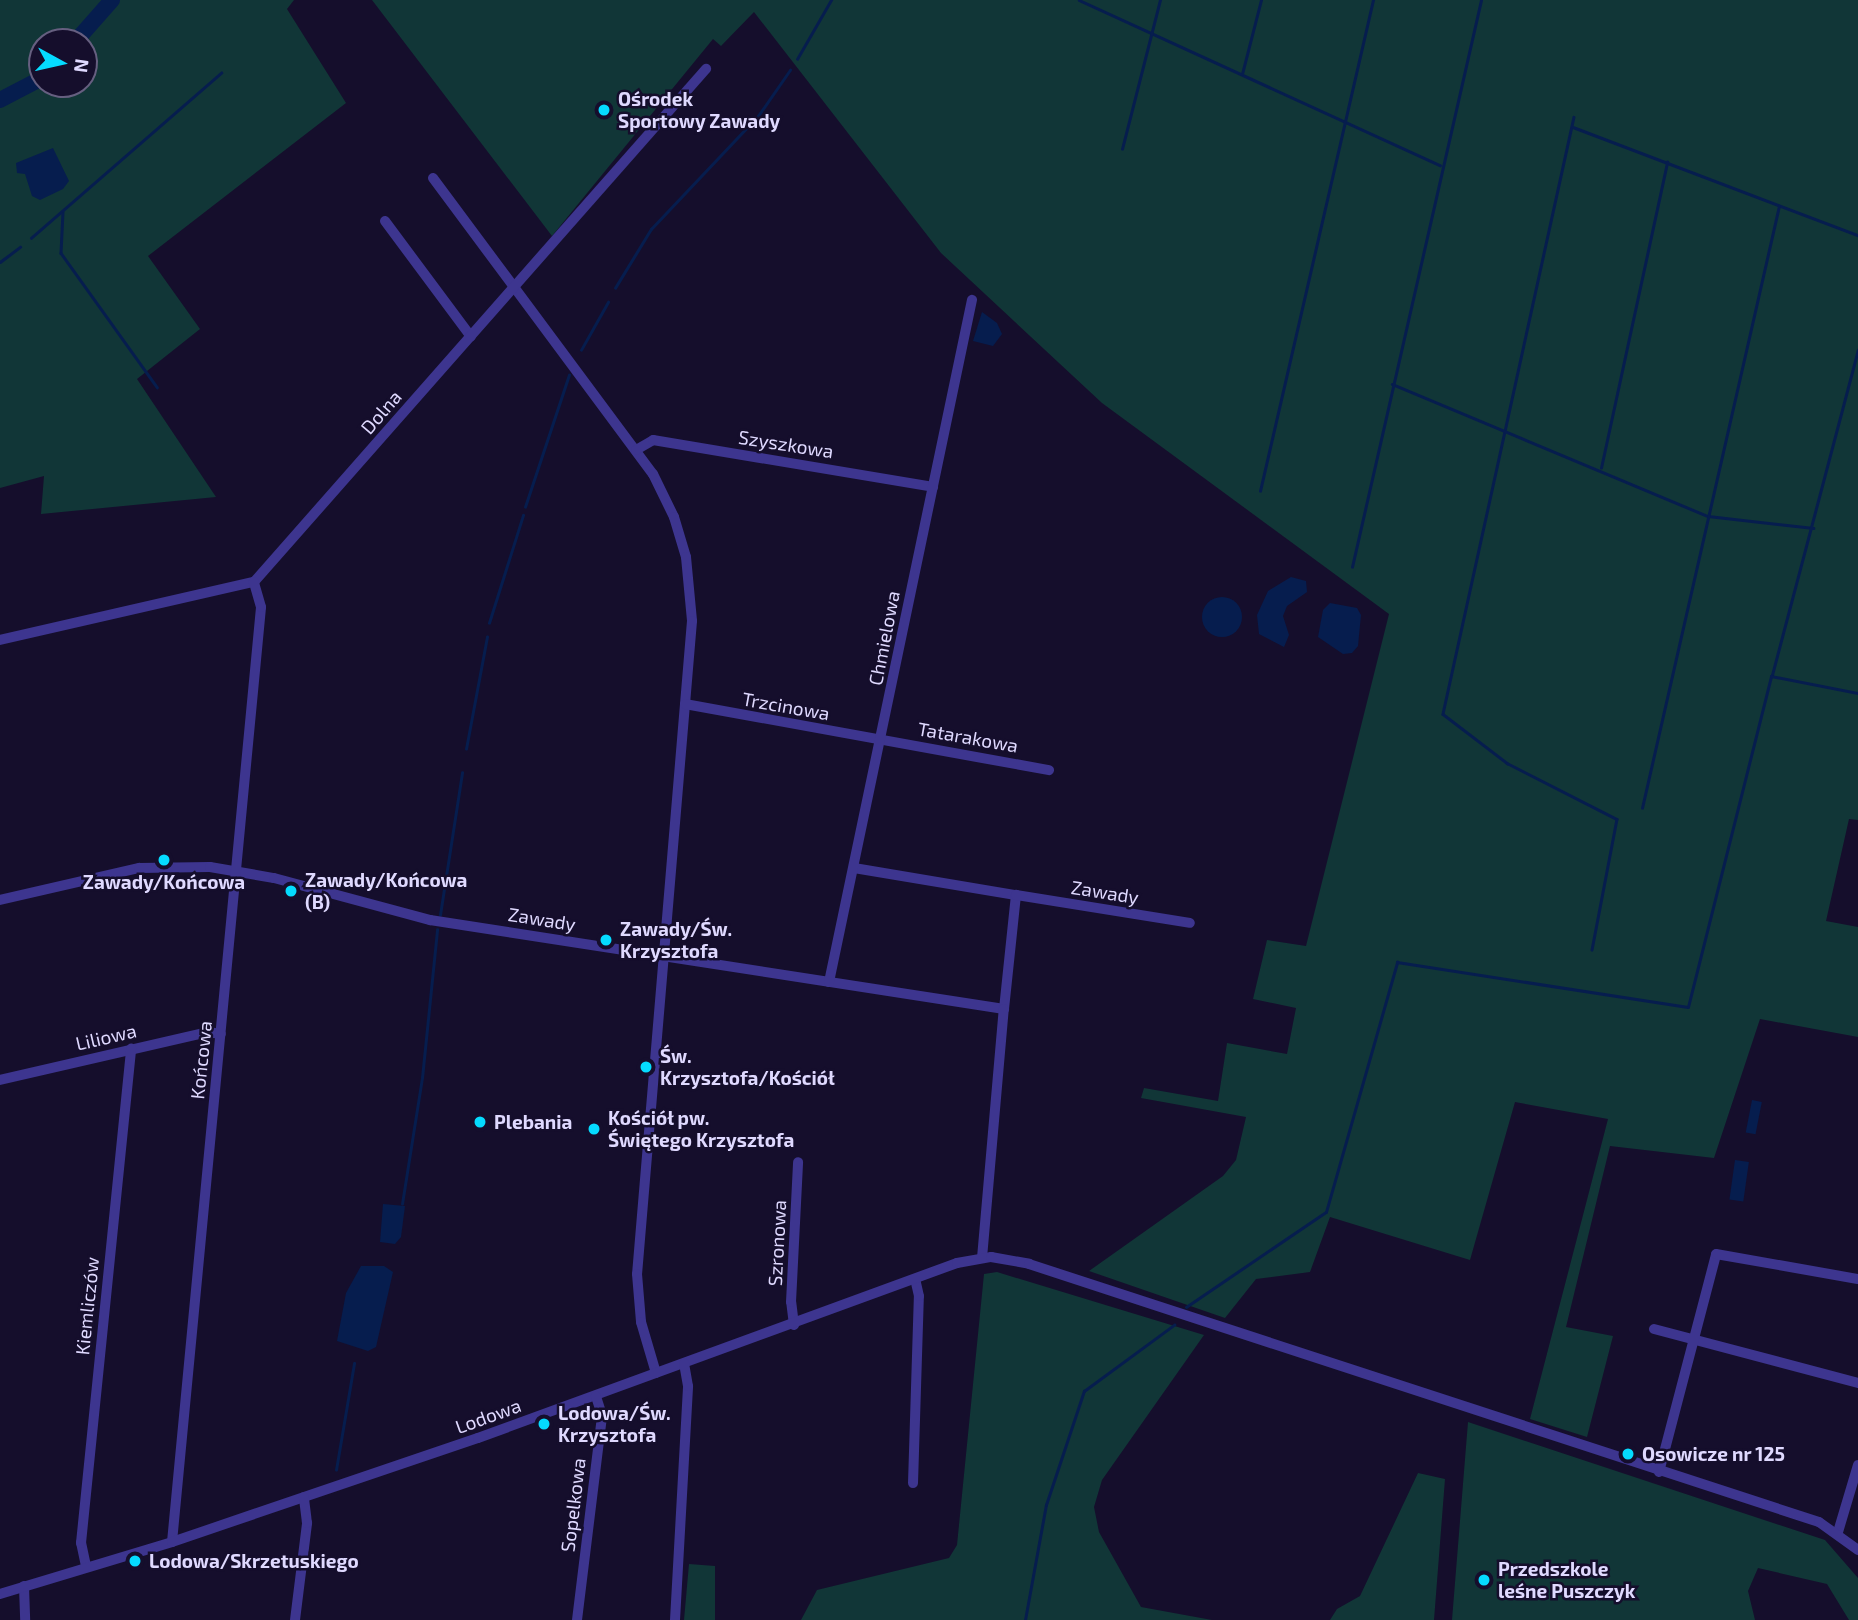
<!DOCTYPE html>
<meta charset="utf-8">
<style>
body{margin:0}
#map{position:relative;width:1858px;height:1620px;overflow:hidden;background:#150e2c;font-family:"Exo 2",sans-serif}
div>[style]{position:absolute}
.green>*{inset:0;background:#113637}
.water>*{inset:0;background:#061d4e;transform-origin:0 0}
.round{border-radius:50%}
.stream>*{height:2.5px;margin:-1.25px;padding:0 1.25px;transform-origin:1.25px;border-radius:1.25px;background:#061d4e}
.river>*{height:16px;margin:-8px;padding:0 8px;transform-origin:8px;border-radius:8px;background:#061d4e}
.minor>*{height:10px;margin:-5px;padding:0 5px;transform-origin:5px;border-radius:5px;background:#3d358f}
.dots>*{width:19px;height:19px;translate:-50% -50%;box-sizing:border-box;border:4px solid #150e2c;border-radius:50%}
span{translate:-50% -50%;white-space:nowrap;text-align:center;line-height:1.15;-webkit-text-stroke:5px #150e2c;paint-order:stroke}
.poi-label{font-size:19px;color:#dfd9ff;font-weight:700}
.left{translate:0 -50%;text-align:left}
.street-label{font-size:19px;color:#dfd9ff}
.north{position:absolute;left:28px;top:28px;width:70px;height:70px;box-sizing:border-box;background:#150e2c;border:2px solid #665f80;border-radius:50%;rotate:98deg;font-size:19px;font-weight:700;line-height:28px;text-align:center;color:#dfd9ff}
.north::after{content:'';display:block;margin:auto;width:24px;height:32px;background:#05dbff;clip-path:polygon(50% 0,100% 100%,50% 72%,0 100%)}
</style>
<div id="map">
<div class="green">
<div style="clip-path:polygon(evenodd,0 0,294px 0,287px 9px,346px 103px,148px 256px,200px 329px,137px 379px,216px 497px,41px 514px,44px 476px,0 488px,0 0,42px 42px,84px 42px,84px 84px,42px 84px,42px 42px)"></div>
<div style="clip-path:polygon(372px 0,1858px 0,1858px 820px,1849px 819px,1826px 921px,1858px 927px,1858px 1037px,1760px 1019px,1714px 1158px,1610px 1146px,1566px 1327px,1613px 1336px,1587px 1437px,1530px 1419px,1608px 1119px,1515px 1102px,1470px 1260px,1330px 1217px,1310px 1272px,1256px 1279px,1225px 1318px,1089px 1271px,1223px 1176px,1236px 1160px,1246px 1117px,1141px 1098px,1144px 1088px,1218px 1101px,1227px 1043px,1287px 1054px,1296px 1008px,1253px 999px,1267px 940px,1306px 946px,1389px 614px,1102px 403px,941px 253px,754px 12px,721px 46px,713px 39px,552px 236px)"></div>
<div style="clip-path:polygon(997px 1272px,1204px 1335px,1102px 1480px,1094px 1507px,1099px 1532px,1141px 1607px,1212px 1620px,801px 1620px,817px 1590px,949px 1558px,957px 1545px,984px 1274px)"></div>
<div style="clip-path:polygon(1468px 1422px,1825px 1540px,1858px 1578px,1858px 1620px,1849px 1620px,1827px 1584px,1758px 1568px,1748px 1591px,1755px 1620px,1452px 1620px)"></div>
<div style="clip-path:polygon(1418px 1473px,1445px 1479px,1434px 1620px,1330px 1620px,1337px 1609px,1360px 1596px)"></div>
<div style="clip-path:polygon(689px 1564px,715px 1566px,715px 1620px,684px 1620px)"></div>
</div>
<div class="water">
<div style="clip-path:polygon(53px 148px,69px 181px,63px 189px,40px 200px,32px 196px,25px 174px,17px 173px,16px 163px)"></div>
<div style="clip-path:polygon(982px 312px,997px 323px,1002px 334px,993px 346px,973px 341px)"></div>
<div style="clip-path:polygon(1291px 577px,1306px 581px,1307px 592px,1287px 606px,1283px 616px,1289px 635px,1284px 647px,1259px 634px,1257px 615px,1268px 591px)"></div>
<div class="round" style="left:1202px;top:597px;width:40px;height:40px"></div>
<div style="clip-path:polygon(1330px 603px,1357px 608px,1361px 615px,1358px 646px,1352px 653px,1343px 654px,1318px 637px,1323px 610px)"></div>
<div style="left:1752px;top:1100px;width:10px;height:33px;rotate:11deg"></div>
<div style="left:1735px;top:1160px;width:14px;height:40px;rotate:8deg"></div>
<div style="clip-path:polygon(383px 1204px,405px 1206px,401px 1237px,395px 1244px,380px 1242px)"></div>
<div style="clip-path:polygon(361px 1266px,384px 1266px,393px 1272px,376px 1347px,368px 1351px,337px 1341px,346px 1293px)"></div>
</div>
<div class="stream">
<div style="left:1079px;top:0;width:397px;rotate:24.6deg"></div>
<div style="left:797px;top:59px;width:68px;rotate:-60deg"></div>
<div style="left:1242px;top:74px;width:76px;rotate:-75.6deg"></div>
<div style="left:1574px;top:117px;width:611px;rotate:102.38deg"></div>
<div style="left:1443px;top:714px;width:81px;rotate:37.4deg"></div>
<div style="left:1507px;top:763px;width:123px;rotate:27deg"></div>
<div style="left:1617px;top:819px;width:133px;rotate:100.8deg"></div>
<div style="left:1573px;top:127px;width:305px;rotate:20.8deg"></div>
<div style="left:1122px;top:149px;width:154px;rotate:-75.7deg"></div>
<div style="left:63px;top:212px;width:41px;rotate:92.8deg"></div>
<div style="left:61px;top:253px;width:165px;rotate:54.4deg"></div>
<div style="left:31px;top:238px;width:252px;rotate:-41deg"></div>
<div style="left:0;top:262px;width:25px;rotate:-37deg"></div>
<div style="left:615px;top:288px;width:69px;rotate:-58.6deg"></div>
<div style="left:651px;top:229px;width:156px;rotate:-46.6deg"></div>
<div style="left:758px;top:116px;width:56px;rotate:-55.2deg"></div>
<div style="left:581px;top:350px;width:55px;rotate:-60.6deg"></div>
<div style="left:1392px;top:384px;width:342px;rotate:22.7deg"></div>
<div style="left:1708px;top:516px;width:106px;rotate:6.5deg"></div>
<div style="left:1601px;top:468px;width:313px;rotate:-77.8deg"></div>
<div style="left:1260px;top:491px;width:504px;rotate:-77.04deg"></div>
<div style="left:525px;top:507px;width:139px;rotate:-71.6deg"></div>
<div style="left:1352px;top:567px;width:581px;rotate:-77.18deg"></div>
<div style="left:489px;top:623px;width:113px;rotate:-72.5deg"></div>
<div style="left:1772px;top:675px;width:336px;rotate:-75.2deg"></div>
<div style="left:466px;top:749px;width:114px;rotate:-79.4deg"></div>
<div style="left:1642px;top:808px;width:617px;rotate:-77.18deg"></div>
<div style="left:440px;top:915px;width:144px;rotate:-81.2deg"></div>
<div style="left:402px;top:1204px;width:128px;rotate:-81deg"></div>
<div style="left:422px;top:1078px;width:149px;rotate:-84.2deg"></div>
<div style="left:1186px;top:1307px;width:169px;rotate:-34.2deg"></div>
<div style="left:1326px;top:1212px;width:260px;rotate:-74.1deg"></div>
<div style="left:1397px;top:962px;width:294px;rotate:8.8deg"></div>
<div style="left:1688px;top:1007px;width:341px;rotate:-75.9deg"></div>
<div style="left:1771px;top:676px;width:89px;rotate:11.1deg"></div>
<div style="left:336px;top:1470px;width:108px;rotate:-80.4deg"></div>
<div style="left:1025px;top:1620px;width:117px;rotate:-79.7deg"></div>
<div style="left:1046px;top:1505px;width:120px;rotate:-71.6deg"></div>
<div style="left:1084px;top:1391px;width:112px;rotate:-36.3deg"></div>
</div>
<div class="river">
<div style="left:75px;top:42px;width:56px;rotate:-48.6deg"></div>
<div style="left:0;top:100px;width:47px;rotate:-27.6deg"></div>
</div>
<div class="minor">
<div style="left:433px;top:178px;width:369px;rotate:53.4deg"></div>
<div style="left:653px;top:474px;width:48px;rotate:64deg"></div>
<div style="left:674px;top:517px;width:42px;rotate:73.3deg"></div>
<div style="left:686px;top:557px;width:64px;rotate:84.6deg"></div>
<div style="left:692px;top:621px;width:655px;rotate:94.81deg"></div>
<div style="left:637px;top:1274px;width:48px;rotate:85.2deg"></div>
<div style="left:641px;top:1322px;width:53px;rotate:73.6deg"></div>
<div style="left:385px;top:221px;width:144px;rotate:53.4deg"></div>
<div style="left:636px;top:450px;width:20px;rotate:-30deg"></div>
<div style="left:653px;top:440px;width:284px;rotate:9.5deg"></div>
<div style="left:0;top:640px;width:261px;rotate:-12.9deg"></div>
<div style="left:254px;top:582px;width:684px;rotate:-48.62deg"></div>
<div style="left:685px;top:704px;width:370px;rotate:10.3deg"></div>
<div style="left:854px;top:868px;width:164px;rotate:9.5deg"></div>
<div style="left:0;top:900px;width:143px;rotate:-13deg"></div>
<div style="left:139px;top:868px;width:71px;rotate:-0.8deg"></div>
<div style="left:210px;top:867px;width:65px;rotate:9.8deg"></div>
<div style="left:274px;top:878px;width:162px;rotate:15.1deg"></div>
<div style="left:430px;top:920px;width:581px;rotate:8.81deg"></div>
<div style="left:1004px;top:1009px;width:115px;rotate:-84deg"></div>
<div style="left:1016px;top:895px;width:176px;rotate:9.1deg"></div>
<div style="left:829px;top:982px;width:697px;rotate:-78.16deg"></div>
<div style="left:0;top:1080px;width:213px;rotate:-13deg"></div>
<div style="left:208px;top:1032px;width:13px;rotate:9deg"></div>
<div style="left:982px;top:1258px;width:250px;rotate:-85deg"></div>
<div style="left:794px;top:1325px;width:23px;rotate:-97deg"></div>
<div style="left:791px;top:1302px;width:140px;rotate:-87.1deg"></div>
<div style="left:1654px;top:1329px;width:211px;rotate:14.8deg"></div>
<div style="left:1659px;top:1472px;width:225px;rotate:-75.3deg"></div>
<div style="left:1716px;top:1254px;width:144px;rotate:10deg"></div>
<div style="left:913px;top:1483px;width:187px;rotate:-88.2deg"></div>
<div style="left:919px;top:1296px;width:17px;rotate:-103deg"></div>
<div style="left:1838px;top:1532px;width:70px;rotate:-73.4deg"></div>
<div style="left:172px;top:1542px;width:939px;rotate:-84.56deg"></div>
<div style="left:261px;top:607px;width:26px;rotate:-106deg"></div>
<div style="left:86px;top:1566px;width:24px;rotate:-102deg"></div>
<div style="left:81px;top:1543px;width:497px;rotate:-84.2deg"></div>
<div style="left:24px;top:1586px;width:34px;rotate:88deg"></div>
<div style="left:0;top:1594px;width:180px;rotate:-16.8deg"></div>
<div style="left:172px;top:1542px;width:323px;rotate:-18.8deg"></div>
<div style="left:478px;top:1438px;width:510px;rotate:-20.07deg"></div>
<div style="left:957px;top:1263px;width:35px;rotate:-10deg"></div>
<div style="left:991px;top:1257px;width:39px;rotate:10deg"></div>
<div style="left:1029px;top:1264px;width:831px;rotate:18.09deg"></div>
<div style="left:1819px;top:1522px;width:48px;rotate:35.7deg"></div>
<div style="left:295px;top:1620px;width:98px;rotate:-82.9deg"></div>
<div style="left:307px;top:1523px;width:26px;rotate:-97deg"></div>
<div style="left:577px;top:1620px;width:207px;rotate:-83deg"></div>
<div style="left:602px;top:1415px;width:20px;rotate:-108deg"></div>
<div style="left:675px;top:1620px;width:234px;rotate:-86.8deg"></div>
<div style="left:688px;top:1386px;width:23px;rotate:-100deg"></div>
</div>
<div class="dots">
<div style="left:604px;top:110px;background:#05dbff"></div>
<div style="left:164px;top:860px;background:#05dbff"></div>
<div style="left:291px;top:891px;background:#05dbff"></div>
<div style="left:606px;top:940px;background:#05dbff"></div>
<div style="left:646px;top:1067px;background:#05dbff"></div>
<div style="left:480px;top:1122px;background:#05dbff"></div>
<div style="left:594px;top:1129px;background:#05dbff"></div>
<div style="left:544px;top:1424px;background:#05dbff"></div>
<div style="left:1628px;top:1454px;background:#05dbff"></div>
<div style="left:135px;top:1561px;background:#05dbff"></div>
<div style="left:1484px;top:1580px;background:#05dbff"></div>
</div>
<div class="poi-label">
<span class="left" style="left:618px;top:110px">Ośrodek<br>Sportowy Zawady</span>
<span class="left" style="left:305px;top:891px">Zawady/Końcowa<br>(B)</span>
<span style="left:164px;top:882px">Zawady/Końcowa</span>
<span class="left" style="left:620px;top:940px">Zawady/Św.<br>Krzysztofa</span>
<span class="left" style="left:660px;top:1067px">Św.<br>Krzysztofa/Kościół</span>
<span class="left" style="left:608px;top:1129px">Kościół pw.<br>Świętego Krzysztofa</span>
<span class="left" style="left:494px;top:1122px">Plebania</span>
<span class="left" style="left:558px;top:1424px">Lodowa/Św.<br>Krzysztofa</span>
<span class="left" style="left:1642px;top:1454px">Osowicze nr 125</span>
<span class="left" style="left:149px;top:1561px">Lodowa/Skrzetuskiego</span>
<span class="left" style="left:1498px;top:1580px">Przedszkole<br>leśne Puszczyk</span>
</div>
<div class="street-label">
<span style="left:381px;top:412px;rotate:-49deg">Dolna</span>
<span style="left:786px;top:444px;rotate:9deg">Szyszkowa</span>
<span style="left:884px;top:638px;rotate:-79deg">Chmielowa</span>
<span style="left:786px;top:706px;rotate:10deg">Trzcinowa</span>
<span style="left:968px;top:737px;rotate:10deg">Tatarakowa</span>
<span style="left:1105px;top:892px;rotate:9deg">Zawady</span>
<span style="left:542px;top:919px;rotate:9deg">Zawady</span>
<span style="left:106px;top:1037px;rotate:-13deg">Liliowa</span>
<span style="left:201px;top:1060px;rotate:-84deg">Końcowa</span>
<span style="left:777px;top:1243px;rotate:-87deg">Szronowa</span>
<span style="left:87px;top:1306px;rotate:-84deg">Kiemliczów</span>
<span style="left:488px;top:1416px;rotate:-20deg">Lodowa</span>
<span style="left:573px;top:1505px;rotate:-83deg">Sopelkowa</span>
</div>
<div class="north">N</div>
</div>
